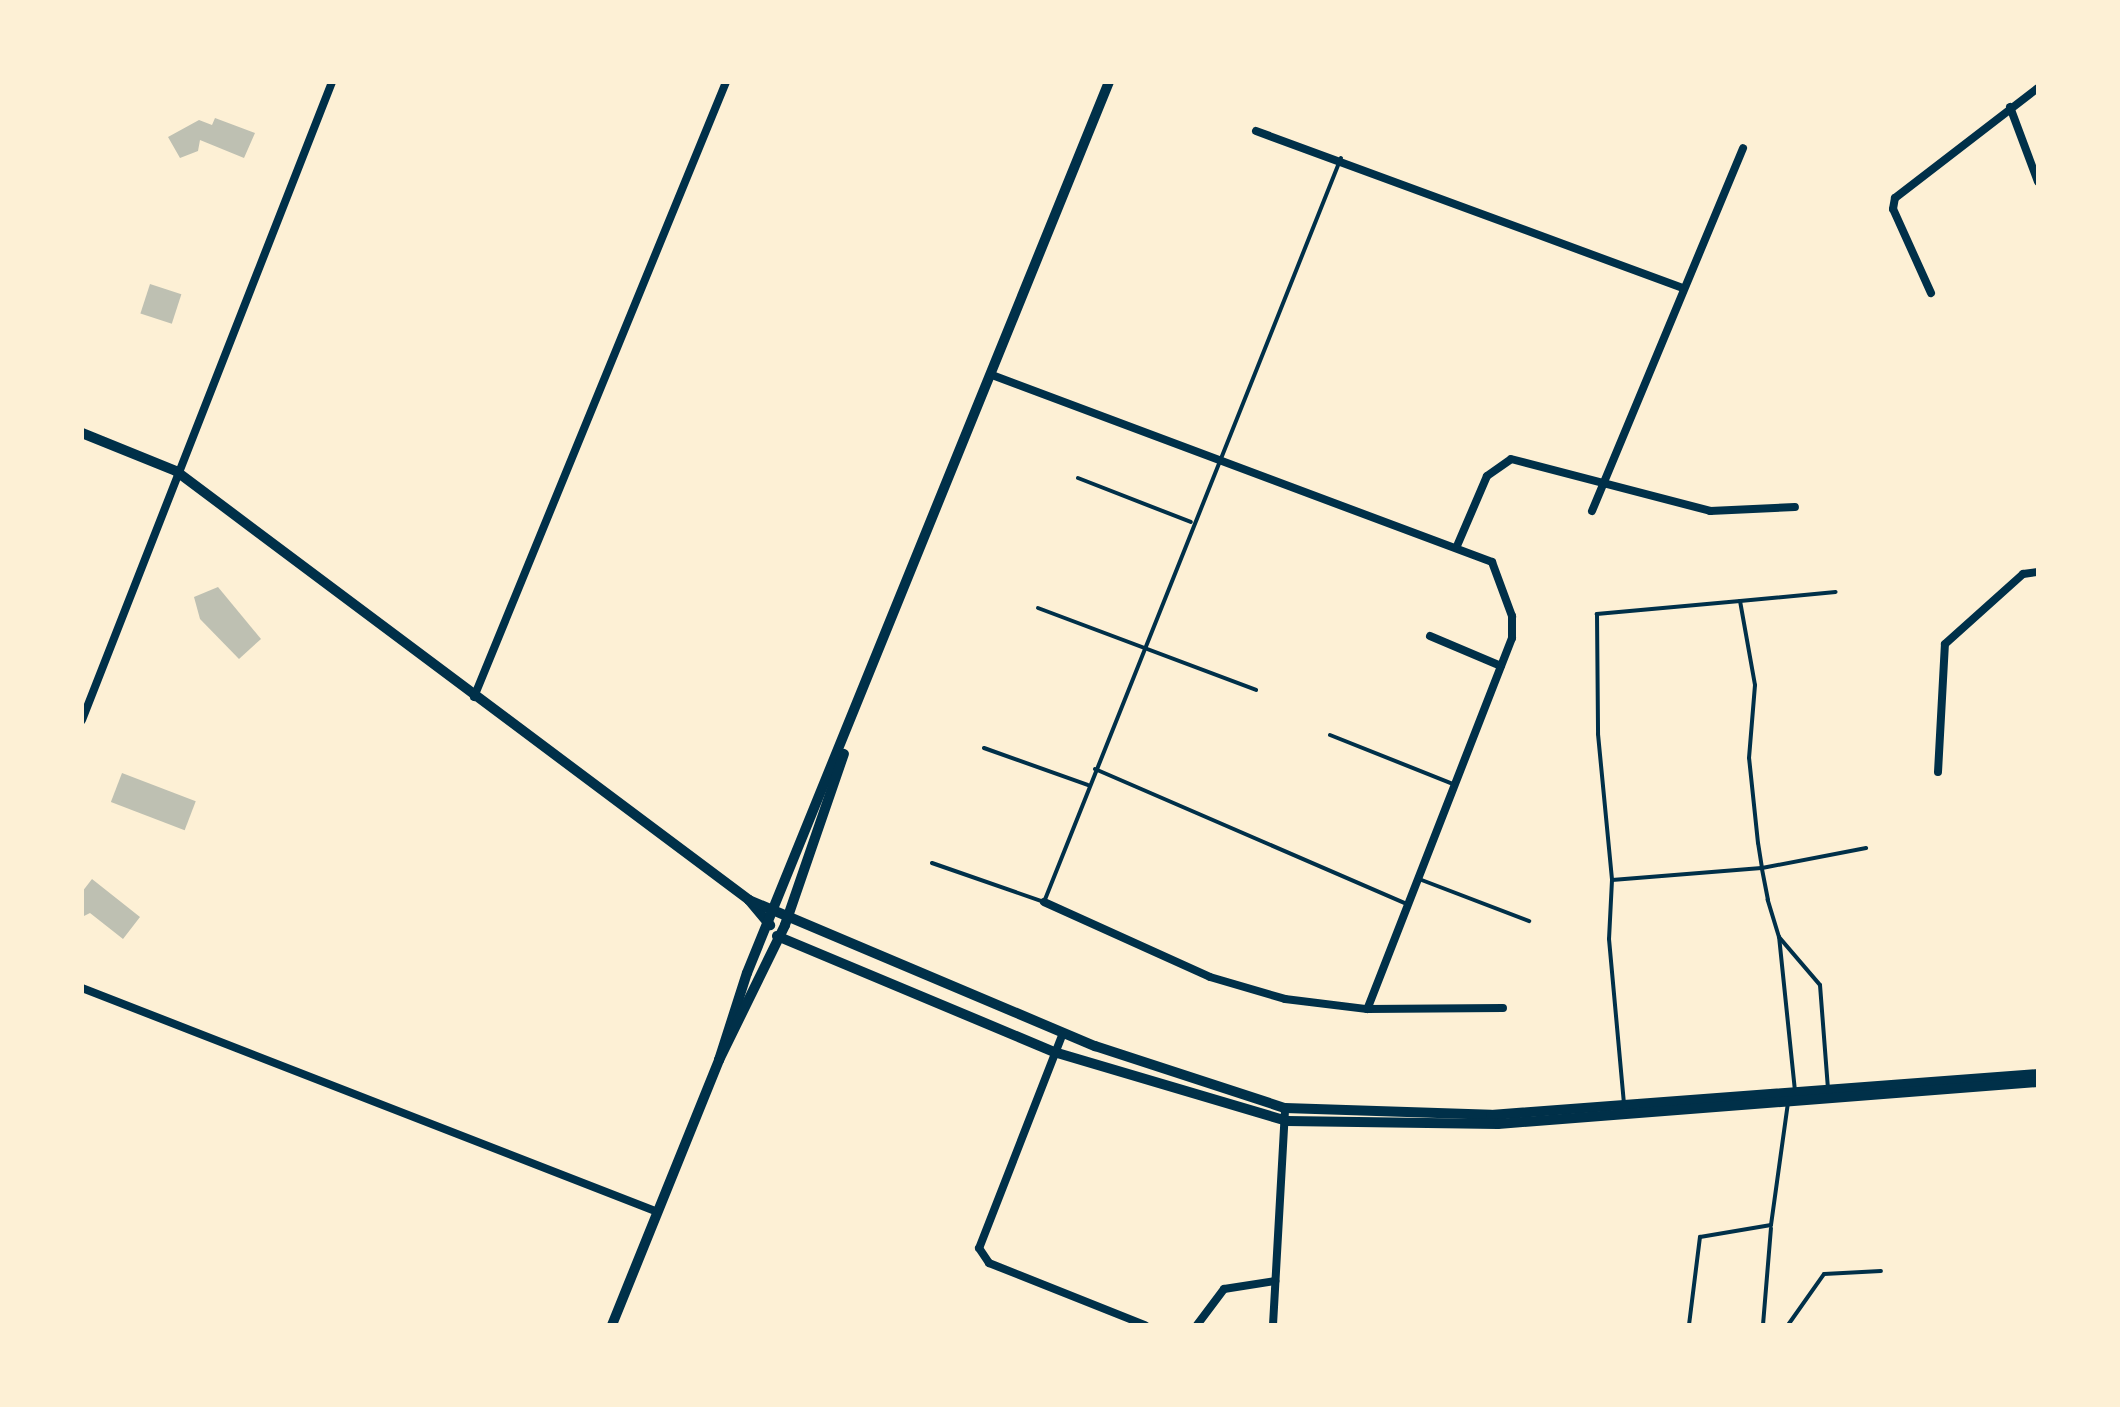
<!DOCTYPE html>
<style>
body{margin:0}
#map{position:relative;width:2120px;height:1407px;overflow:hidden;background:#fdf0d5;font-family:Inter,sans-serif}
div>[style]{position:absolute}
.building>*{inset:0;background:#bec0b2;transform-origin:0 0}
.service>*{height:4px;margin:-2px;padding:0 2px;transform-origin:2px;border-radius:2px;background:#003049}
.minor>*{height:8px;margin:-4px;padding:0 4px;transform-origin:4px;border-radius:4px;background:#003049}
.tertiary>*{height:10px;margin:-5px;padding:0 5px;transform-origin:5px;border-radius:5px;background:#003049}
span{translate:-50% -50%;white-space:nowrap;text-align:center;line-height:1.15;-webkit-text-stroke:6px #fdf0d5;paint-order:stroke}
.frame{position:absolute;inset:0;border:84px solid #fdf0d5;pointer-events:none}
</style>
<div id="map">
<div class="building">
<div style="clip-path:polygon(215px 118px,255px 133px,244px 158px,200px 140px,198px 151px,180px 158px,168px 137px,199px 120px,212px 125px)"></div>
<div style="left:150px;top:284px;width:33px;height:31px;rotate:18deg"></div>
<div style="clip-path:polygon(218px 587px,261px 639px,239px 659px,200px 619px,194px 597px)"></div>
<div style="left:122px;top:773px;width:79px;height:31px;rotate:21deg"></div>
<div style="clip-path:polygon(92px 879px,140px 917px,123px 939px,90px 913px,82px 917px,82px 892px)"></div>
</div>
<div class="service">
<div style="left:1078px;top:478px;width:121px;rotate:21.3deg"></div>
<div style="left:1740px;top:601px;width:96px;rotate:-5.4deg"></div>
<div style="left:1038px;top:608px;width:233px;rotate:20.6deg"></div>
<div style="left:1330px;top:735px;width:132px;rotate:21.7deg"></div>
<div style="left:984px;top:748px;width:110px;rotate:19.6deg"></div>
<div style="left:1095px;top:769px;width:342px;rotate:23.4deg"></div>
<div style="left:932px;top:863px;width:119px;rotate:19.2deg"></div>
<div style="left:1044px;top:902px;width:801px;rotate:-68.24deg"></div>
<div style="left:1419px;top:879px;width:118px;rotate:20.9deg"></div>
<div style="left:1612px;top:880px;width:59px;rotate:92.9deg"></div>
<div style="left:1609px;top:939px;width:167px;rotate:84.8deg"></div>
<div style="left:1779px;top:937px;width:63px;rotate:49.5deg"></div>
<div style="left:1820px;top:985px;width:104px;rotate:85.6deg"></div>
<div style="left:1795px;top:1091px;width:155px;rotate:-95.9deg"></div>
<div style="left:1779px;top:937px;width:39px;rotate:-107deg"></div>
<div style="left:1768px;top:900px;width:33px;rotate:-101deg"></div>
<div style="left:1762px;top:868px;width:25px;rotate:-99deg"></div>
<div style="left:1758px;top:843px;width:85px;rotate:-96deg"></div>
<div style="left:1749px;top:758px;width:73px;rotate:-85.3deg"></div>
<div style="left:1755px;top:685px;width:85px;rotate:-100.1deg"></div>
<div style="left:1740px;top:601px;width:144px;rotate:174.8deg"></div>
<div style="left:1597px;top:614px;width:120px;rotate:89.5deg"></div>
<div style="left:1598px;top:734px;width:147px;rotate:84.5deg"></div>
<div style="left:1612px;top:880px;width:150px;rotate:-4.6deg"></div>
<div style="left:1762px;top:868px;width:106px;rotate:-10.9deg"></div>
<div style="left:1689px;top:1325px;width:89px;rotate:-82.9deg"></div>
<div style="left:1700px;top:1237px;width:72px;rotate:-9.6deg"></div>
<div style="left:1771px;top:1225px;width:124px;rotate:-82.1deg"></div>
<div style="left:1763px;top:1325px;width:97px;rotate:-85.3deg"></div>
<div style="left:1788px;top:1325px;width:62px;rotate:-54.8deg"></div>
<div style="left:1824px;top:1274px;width:57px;rotate:-3deg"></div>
</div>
<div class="minor">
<div style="left:2010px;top:107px;width:80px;rotate:69.5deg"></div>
<div style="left:1256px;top:131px;width:454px;rotate:20.2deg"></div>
<div style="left:1931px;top:293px;width:92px;rotate:-114.3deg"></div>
<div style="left:1893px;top:209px;width:11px;rotate:-80deg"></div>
<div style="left:1895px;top:198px;width:180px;rotate:-37.6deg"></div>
<div style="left:992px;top:375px;width:534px;rotate:20.51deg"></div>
<div style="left:1492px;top:562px;width:58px;rotate:69.7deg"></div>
<div style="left:1512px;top:616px;width:22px;rotate:90deg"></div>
<div style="left:1512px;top:638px;width:398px;rotate:111.3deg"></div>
<div style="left:1592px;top:511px;width:393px;rotate:-67.4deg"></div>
<div style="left:1457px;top:546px;width:76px;rotate:-66.8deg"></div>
<div style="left:1487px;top:476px;width:29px;rotate:-35deg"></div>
<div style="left:1511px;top:459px;width:206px;rotate:14.6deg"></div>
<div style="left:1710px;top:511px;width:85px;rotate:-2.7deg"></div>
<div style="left:1430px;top:636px;width:77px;rotate:22.9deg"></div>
<div style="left:474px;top:697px;width:665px;rotate:-67.72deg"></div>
<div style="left:82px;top:720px;width:685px;rotate:-68.6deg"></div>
<div style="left:1938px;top:772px;width:128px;rotate:-86.9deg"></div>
<div style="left:1945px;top:644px;width:105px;rotate:-41.9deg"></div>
<div style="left:2023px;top:574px;width:15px;rotate:-8deg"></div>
<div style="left:1044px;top:902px;width:182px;rotate:24.3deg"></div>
<div style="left:1210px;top:977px;width:78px;rotate:16.3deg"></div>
<div style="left:1285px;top:999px;width:83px;rotate:7deg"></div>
<div style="left:1367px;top:1009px;width:136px;rotate:-0.4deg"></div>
<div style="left:82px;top:988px;width:615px;rotate:21.26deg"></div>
<div style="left:1063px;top:1033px;width:231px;rotate:111.3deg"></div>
<div style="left:979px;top:1248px;width:18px;rotate:56deg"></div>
<div style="left:989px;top:1263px;width:168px;rotate:21.7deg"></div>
<div style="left:1197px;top:1325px;width:45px;rotate:-53.1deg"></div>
<div style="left:1224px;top:1289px;width:52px;rotate:-8.9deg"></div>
<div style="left:1273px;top:1325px;width:217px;rotate:-86.8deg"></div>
</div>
<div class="tertiary">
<div style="left:82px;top:433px;width:101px;rotate:22deg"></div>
<div style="left:176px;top:471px;width:716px;rotate:36.82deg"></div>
<div style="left:749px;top:900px;width:33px;rotate:50deg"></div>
<div style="left:749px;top:900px;width:376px;rotate:22.9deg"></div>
<div style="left:1095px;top:1046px;width:200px;rotate:18.1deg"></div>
<div style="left:1285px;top:1108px;width:206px;rotate:1.9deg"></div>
<div style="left:1491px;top:1115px;width:549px;rotate:-4.29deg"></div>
<div style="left:777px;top:936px;width:300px;rotate:22.7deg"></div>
<div style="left:1054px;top:1052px;width:243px;rotate:16.5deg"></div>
<div style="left:1287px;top:1121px;width:211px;rotate:0.8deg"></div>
<div style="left:1498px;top:1124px;width:542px;rotate:-4.45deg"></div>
<div style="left:719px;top:1060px;width:91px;rotate:-72.2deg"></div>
<div style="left:747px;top:973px;width:962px;rotate:-67.89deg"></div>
<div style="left:612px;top:1325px;width:286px;rotate:-68deg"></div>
<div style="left:719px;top:1060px;width:150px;rotate:-63.9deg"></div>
<div style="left:785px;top:925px;width:181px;rotate:-71deg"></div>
</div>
<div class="frame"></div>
</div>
